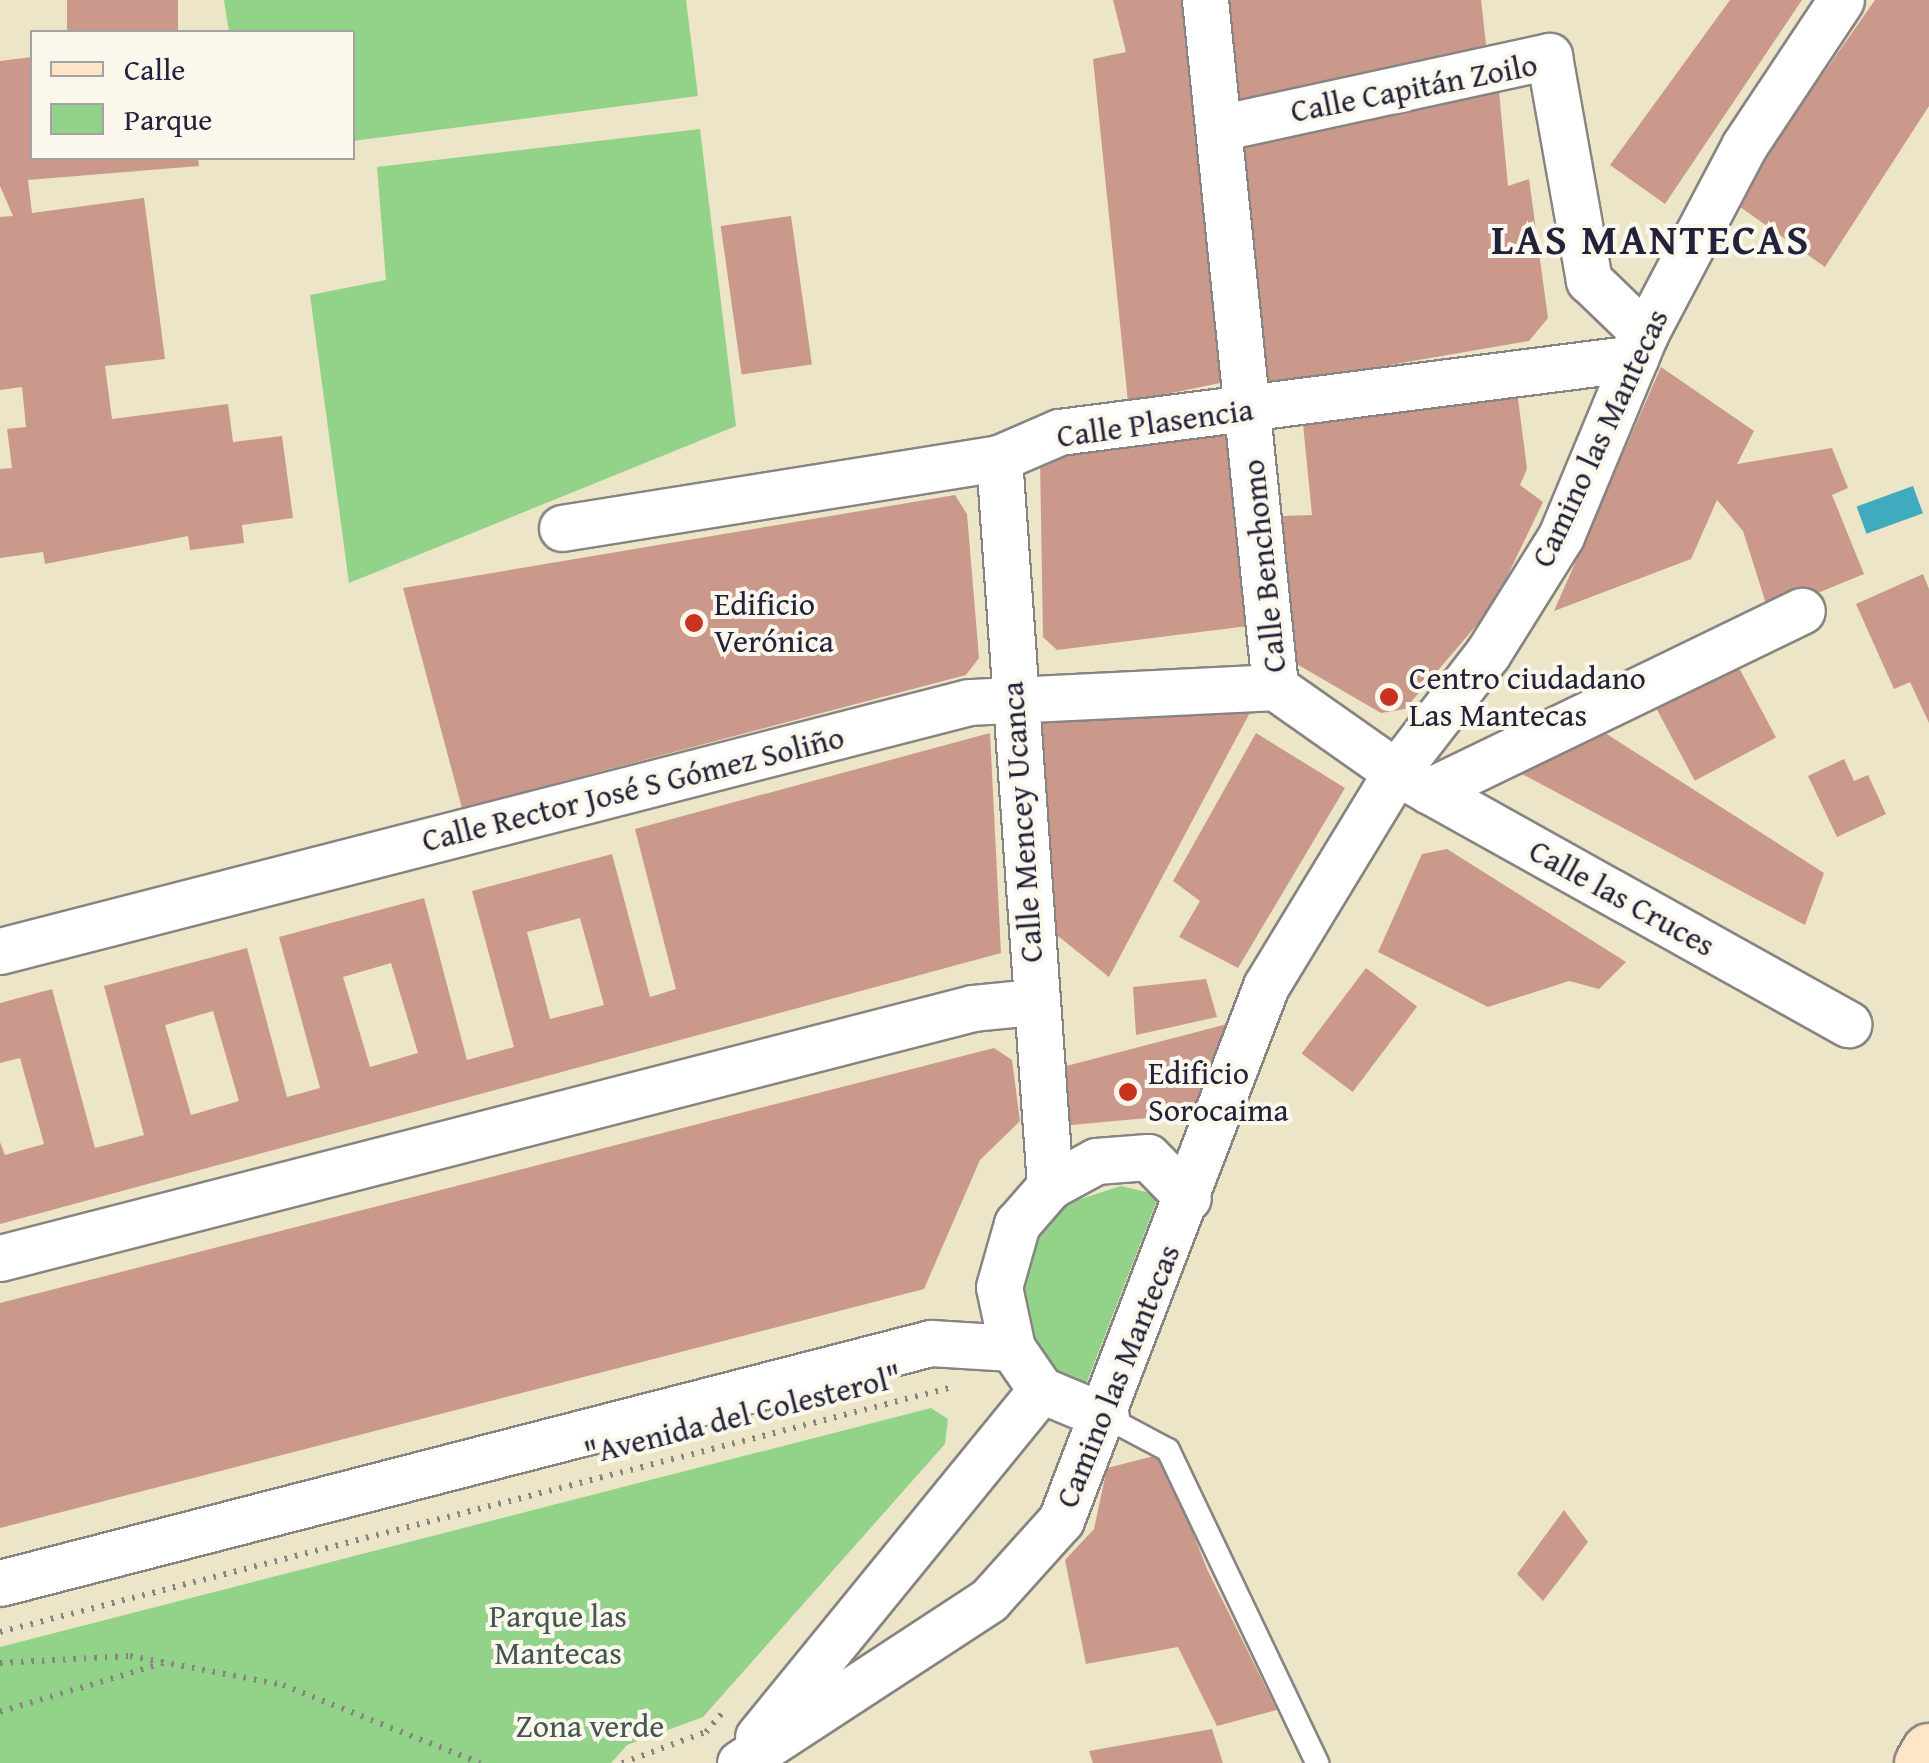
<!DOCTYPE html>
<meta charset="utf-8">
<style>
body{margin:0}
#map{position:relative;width:1929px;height:1763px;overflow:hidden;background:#ede5c7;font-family:"Gentium Book Plus",serif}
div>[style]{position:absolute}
.green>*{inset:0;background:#93d289}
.water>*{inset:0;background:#40aabf;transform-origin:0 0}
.building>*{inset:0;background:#ca998c;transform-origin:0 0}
.path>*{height:6px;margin-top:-3px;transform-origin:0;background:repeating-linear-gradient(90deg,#888481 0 2.5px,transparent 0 10.5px)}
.roads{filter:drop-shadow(2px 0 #888481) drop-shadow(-2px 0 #888481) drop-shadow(0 2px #888481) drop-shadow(0 -2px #888481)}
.lane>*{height:22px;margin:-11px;padding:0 11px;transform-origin:11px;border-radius:11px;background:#fff}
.street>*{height:45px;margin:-22.5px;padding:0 22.5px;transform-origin:22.5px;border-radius:22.5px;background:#fff}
.secondary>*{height:55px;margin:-27.5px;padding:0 27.5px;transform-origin:27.5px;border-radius:27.5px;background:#fee5c5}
.dots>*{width:28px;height:28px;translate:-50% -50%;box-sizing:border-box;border:5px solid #fbf7ec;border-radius:50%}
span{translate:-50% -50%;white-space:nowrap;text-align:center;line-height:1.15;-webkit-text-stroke:8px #fbf7ec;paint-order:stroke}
.street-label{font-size:32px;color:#22223b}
.poi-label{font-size:32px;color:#22223b}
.left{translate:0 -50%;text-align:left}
.park-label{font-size:32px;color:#445752}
.district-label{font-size:42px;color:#22223b;font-weight:700;letter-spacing:2.5px}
.legend{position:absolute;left:30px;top:30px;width:325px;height:130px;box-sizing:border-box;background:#fbf7ec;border:2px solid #a4a2a5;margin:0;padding:12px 18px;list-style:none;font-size:30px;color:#22223b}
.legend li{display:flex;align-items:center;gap:20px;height:50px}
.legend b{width:50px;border:2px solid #a4a2a5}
</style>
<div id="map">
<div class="green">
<div style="clip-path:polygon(224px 0,686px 0,698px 96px,353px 141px,352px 32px,229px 32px)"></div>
<div style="clip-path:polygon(700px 129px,736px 426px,349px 583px,310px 295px,386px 280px,377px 167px)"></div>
<div style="clip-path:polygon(1121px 1186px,1159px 1195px,1085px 1387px,1055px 1373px,1034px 1345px,1019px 1280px,1043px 1227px,1068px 1203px)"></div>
<div style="clip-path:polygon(931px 1408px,948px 1419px,945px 1444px,703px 1717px,627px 1745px,611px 1763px,0 1763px,0 1647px)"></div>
</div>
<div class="water">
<div style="left:1913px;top:486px;width:29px;height:60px;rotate:70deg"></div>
</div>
<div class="building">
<div style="left:67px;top:0;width:111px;height:33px"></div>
<div style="clip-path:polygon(1113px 0,1184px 0,1225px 382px,1128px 402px,1093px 59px,1126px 52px)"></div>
<div style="clip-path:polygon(1219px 0,1481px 0,1486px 45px,1243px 104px,1225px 100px)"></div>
<div style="clip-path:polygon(1730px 0,1802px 0,1665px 204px,1610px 165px)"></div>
<div style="clip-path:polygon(1875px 0,1929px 0,1929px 106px,1825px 267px,1733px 202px)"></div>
<div style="clip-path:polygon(32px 57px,32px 158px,198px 158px,199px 166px,28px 180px,32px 213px,144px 198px,165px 359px,105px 366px,112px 419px,228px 404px,233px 442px,282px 436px,293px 518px,242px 525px,244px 543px,190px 550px,188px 536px,45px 564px,43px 552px,0 558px,0 469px,12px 468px,7px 429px,26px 427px,22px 387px,0 390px,0 217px,13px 216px,0 186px,0 61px)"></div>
<div style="clip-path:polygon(1498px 81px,1508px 186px,1529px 179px,1548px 318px,1529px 341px,1273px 385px,1261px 370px,1236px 150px)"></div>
<div style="left:791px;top:216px;width:150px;height:71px;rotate:82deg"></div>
<div style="clip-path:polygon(1661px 367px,1754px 431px,1737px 464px,1832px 448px,1848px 488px,1832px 495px,1864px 574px,1769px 613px,1743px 531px,1717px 500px,1691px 559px,1554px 611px)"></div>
<div style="clip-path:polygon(1517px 391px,1527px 469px,1520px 485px,1543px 502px,1493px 606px,1405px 709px,1381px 713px,1295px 663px,1281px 516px,1312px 515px,1303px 424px)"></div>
<div style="clip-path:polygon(1225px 432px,1248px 626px,1057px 650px,1043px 637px,1040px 458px)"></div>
<div style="clip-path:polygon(955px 495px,967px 514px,979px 658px,966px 675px,462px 808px,403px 588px)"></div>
<div style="clip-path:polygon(1923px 574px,1929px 589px,1929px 723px,1910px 682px,1894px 689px,1856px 604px)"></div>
<div style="left:1738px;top:666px;width:81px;height:92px;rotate:62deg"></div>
<div style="clip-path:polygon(1254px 705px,1109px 977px,1048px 928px,1041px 715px)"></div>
<div style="clip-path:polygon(1591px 724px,1824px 873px,1805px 925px,1522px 774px,1532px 748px)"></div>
<div style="clip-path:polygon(evenodd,990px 733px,1001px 953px,0 1224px,0 1142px,5px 1155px,44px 1144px,20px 1058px,0 1063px,0 1003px,52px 989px,95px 1148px,144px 1135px,104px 986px,247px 948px,287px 1097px,320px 1088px,279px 937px,424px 898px,467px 1060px,514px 1047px,472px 891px,612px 854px,650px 997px,676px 989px,635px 829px,990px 733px,580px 918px,604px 1005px,550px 1019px,527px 932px,580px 918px,990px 733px,391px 963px,418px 1053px,370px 1067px,343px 977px,391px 963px,990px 733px,213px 1011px,239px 1101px,191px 1115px,165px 1025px,213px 1011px)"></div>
<div style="clip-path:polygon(1256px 733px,1345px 788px,1238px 968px,1179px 937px,1200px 901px,1173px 881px)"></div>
<div style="clip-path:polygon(1844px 759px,1854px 781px,1868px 775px,1886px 814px,1837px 837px,1808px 776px)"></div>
<div style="clip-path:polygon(1447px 849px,1626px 962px,1599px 989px,1569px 981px,1488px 1007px,1378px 952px,1422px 854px)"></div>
<div style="left:1366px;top:968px;width:64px;height:107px;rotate:37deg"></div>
<div style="clip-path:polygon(1206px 979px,1217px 1017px,1136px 1035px,1133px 987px)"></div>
<div style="clip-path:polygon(1231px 1023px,1192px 1114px,1060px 1126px,1051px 1070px)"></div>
<div style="clip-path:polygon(994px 1048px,1012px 1060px,1020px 1121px,980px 1160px,924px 1289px,0 1528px,0 1303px)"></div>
<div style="clip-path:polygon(1162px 1454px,1207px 1569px,1277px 1710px,1217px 1726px,1178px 1647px,1086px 1664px,1065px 1560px,1094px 1529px,1107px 1468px)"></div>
<div style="clip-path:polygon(1564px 1510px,1588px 1542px,1543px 1601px,1517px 1574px)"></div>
<div style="clip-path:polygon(1212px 1729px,1223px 1763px,1093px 1763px,1089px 1751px)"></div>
</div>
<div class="path">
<div style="left:0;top:1632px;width:984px;rotate:-14.42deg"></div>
<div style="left:0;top:1663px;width:130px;rotate:-3.1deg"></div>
<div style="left:130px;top:1656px;width:156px;rotate:10.7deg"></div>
<div style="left:283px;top:1685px;width:212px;rotate:21.6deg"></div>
<div style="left:0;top:1712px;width:174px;rotate:-16.7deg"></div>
<div style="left:622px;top:1763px;width:90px;rotate:-20.3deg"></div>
<div style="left:706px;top:1732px;width:25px;rotate:-50deg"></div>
</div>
<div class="roads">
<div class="lane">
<div style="left:1106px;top:1417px;width:70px;rotate:28deg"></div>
<div style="left:1168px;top:1450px;width:347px;rotate:64.5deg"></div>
</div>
<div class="street">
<div style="left:1205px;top:0;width:691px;rotate:84.18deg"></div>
<div style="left:1275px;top:687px;width:148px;rotate:35.1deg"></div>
<div style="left:1396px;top:772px;width:518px;rotate:29.14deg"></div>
<div style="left:1219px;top:128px;width:338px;rotate:-12.3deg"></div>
<div style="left:1549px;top:56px;width:228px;rotate:79.9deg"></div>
<div style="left:1589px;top:280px;width:78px;rotate:44deg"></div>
<div style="left:999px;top:458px;width:730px;rotate:85.99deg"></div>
<div style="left:562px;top:528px;width:443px;rotate:-9.1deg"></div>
<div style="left:999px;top:458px;width:65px;rotate:-23.4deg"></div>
<div style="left:1059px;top:432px;width:581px;rotate:-7.32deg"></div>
<div style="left:1429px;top:791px;width:414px;rotate:-25.8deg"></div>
<div style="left:0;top:951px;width:1000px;rotate:-14.41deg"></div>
<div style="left:969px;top:702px;width:306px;rotate:-2.8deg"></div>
<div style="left:0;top:1258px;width:1005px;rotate:-14.41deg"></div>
<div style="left:973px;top:1008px;width:60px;rotate:-5.7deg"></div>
<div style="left:1106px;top:1417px;width:70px;rotate:-157.4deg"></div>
<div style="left:1041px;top:1390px;width:51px;rotate:-124.6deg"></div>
<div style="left:1012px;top:1348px;width:62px;rotate:-102deg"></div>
<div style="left:999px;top:1287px;width:66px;rotate:-74.1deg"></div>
<div style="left:1017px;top:1224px;width:50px;rotate:-49deg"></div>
<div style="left:1050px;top:1186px;width:52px;rotate:-28.5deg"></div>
<div style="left:1096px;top:1161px;width:52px;rotate:-4.4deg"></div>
<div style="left:1148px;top:1157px;width:57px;rotate:45.7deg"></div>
<div style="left:0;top:1583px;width:961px;rotate:-14.46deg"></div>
<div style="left:931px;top:1343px;width:81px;rotate:3.5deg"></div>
<div style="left:758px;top:1737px;width:448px;rotate:-50.8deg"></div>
<div style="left:740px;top:1763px;width:298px;rotate:-33.2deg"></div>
<div style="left:989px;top:1600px;width:108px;rotate:-48deg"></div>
<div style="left:1061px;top:1520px;width:572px;rotate:-69deg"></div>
<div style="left:1266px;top:986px;width:250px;rotate:-58.7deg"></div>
<div style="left:1396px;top:772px;width:150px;rotate:-52.3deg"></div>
<div style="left:1488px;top:653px;width:138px;rotate:-58deg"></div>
<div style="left:1561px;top:536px;width:219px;rotate:-67.4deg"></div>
<div style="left:1645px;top:334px;width:212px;rotate:-62.2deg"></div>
<div style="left:1744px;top:146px;width:175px;rotate:-56.4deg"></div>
</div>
<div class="secondary">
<div style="left:1922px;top:1763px;width:14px;rotate:-60deg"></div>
</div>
</div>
<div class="dots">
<div style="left:694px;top:623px;background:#c8321e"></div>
<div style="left:1389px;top:697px;background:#c8321e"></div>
<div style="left:1128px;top:1092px;background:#c8321e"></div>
</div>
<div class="street-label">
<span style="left:1414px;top:88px;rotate:-11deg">Calle Capitán Zoilo</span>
<span style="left:1155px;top:423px;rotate:-8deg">Calle Plasencia</span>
<span style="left:1600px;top:438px;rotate:-65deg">Camino las Mantecas</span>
<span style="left:1264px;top:566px;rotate:-96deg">Calle Benchomo</span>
<span style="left:633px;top:789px;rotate:-14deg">Calle Rector José S Gómez Soliño</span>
<span style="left:1022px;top:822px;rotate:-94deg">Calle Mencey Ucanca</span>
<span style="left:1622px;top:898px;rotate:29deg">Calle las Cruces</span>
<span style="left:1118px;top:1376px;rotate:-68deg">Camino las Mantecas</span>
<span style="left:743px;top:1415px;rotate:-14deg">"Avenida del Colesterol"</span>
</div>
<div class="poi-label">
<span class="left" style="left:714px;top:623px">Edificio<br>Verónica</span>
<span class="left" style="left:1409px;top:697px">Centro ciudadano<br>Las Mantecas</span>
<span class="left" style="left:1148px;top:1092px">Edificio<br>Sorocaima</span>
</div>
<div class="park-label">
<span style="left:558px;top:1635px">Parque las<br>Mantecas</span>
<span style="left:590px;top:1726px">Zona verde</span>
</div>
<div class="district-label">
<span style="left:1651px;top:239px">LAS MANTECAS</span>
</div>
<ul class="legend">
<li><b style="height:12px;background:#fee5c5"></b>Calle</li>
<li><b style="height:28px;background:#93d289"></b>Parque</li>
</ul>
</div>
